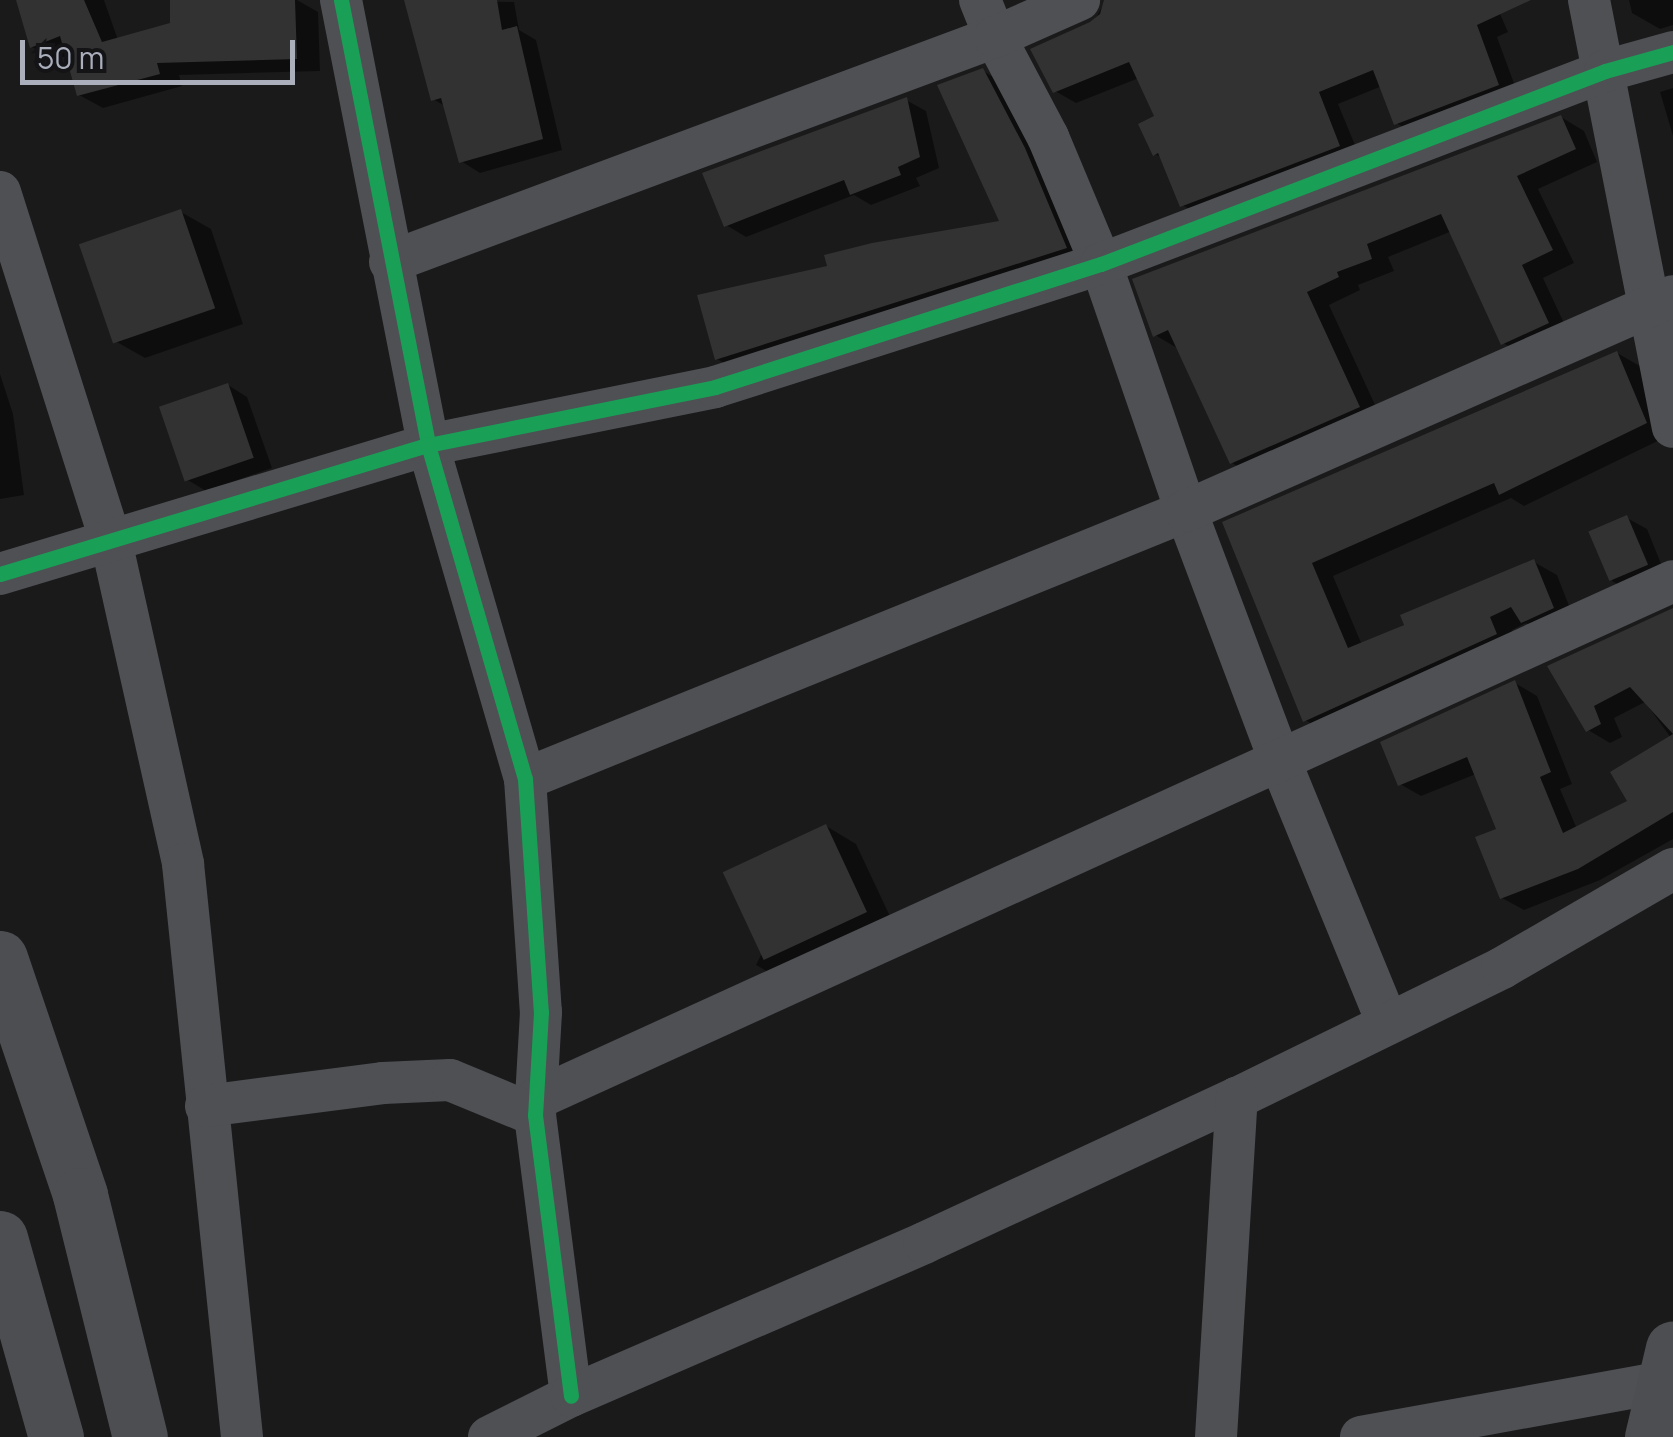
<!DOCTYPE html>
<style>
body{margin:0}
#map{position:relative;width:1673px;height:1437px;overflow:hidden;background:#1a1a1b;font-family:Manrope,sans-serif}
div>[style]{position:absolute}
.shadow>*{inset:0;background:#0007}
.building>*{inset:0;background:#323233;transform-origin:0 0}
.street>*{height:42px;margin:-21px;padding:0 21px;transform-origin:21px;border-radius:21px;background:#4e5054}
.secondary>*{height:55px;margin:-27.5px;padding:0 27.5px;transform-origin:27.5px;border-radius:27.5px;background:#4d4e52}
.cycleway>*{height:15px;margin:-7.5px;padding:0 7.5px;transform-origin:7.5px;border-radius:7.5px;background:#1a9f57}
span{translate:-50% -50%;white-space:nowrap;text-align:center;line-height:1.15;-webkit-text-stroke:8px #141417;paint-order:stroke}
.scale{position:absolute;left:20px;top:40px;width:275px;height:45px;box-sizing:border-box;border:5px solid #abafbc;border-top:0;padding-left:12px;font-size:30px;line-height:35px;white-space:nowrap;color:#abafbc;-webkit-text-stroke:8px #141417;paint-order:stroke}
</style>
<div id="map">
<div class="shadow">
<div style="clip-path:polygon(19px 0,104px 0,118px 40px,173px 25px,191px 0,297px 0,318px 12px,320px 71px,179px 75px,182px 86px,103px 108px,79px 95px,68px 55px,56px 60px,32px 47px)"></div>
<div style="clip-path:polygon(407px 0,514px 2px,519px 30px,536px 40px,562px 150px,480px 173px,461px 161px,445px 106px,433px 99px)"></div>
<div style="clip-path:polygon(1106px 0,1494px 0,1508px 32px,1497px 37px,1519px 97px,1418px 135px,1396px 123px,1382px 86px,1338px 104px,1360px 157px,1204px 217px,1182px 205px,1163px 158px,1155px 154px,1158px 117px,1139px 78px,1076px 103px,1055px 91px)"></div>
<div style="clip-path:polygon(1629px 0,1673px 0,1673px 25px,1660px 29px,1632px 13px)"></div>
<div style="clip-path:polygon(983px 71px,1005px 84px,1088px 261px,739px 371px,717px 359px,830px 268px,1002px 223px)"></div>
<div style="clip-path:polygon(1673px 88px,1673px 136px,1660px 92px)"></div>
<div style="clip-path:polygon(906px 100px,926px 111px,939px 168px,916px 178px,920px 186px,871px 205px,854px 195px,746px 237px,726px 225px)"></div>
<div style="clip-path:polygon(1561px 117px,1584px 131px,1597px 162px,1538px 189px,1574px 263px,1543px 278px,1570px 336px,1526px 356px,1503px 343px,1452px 231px,1388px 257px,1394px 271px,1358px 285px,1360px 290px,1329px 305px,1382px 420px,1254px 476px,1232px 463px,1177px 348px,1155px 335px)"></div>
<div style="clip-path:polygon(181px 212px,211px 229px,243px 324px,145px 358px,115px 341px)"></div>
<div style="clip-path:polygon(1617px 353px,1640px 366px,1668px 436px,1524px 506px,1511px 498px,1333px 576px,1362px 645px,1534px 562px,1557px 575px,1575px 621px,1546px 634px,1526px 623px,1512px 630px,1518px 647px,1328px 733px,1305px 720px,1225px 524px)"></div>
<div style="clip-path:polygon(0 374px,13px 414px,24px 495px,0 499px)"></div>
<div style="clip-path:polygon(228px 385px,247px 397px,272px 468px,206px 491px,186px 479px)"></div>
<div style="clip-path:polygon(1627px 518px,1647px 529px,1666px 576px,1631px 592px,1612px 581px)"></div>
<div style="clip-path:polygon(1673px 611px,1673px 839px,1600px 880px,1524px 910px,1502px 898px,1499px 831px,1476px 774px,1421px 796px,1400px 784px,1515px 683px,1537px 696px,1572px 784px,1560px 789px,1577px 829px,1631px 802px,1671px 738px,1645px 702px,1614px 718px,1622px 737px,1610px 743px,1588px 730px,1550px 667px)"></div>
<div style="clip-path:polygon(826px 826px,856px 844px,896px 929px,786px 982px,756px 965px)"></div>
</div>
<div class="building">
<div style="clip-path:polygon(16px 0,84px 0,102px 42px,170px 23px,170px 0,295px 0,297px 59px,157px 63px,160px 74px,77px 96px,60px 36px,30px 48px)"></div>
<div style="clip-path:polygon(404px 0,497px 0,502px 30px,517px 26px,543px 139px,459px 163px,441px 98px,431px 101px)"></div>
<div style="clip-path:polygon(1104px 0,1531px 0,1477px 25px,1499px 85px,1394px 125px,1373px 70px,1319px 92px,1340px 146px,1180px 207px,1158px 153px,1153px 156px,1138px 124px,1154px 116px,1129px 62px,1053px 93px,1030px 49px,1090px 22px,1100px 14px)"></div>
<div style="clip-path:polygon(983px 68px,1025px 148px,1067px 248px,715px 360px,697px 295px,827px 266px,824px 255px,872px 243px,999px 221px,937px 85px)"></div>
<div style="clip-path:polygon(907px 97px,920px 157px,898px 167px,901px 175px,850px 195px,844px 180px,724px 227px,702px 173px)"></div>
<div style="clip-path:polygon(1561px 115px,1576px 149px,1517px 176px,1553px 250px,1522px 265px,1549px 323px,1501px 345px,1441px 214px,1367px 244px,1372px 259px,1337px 272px,1339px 277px,1307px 292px,1360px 407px,1230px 464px,1168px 330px,1153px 337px,1132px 279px)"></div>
<div style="left:181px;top:209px;width:105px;height:108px;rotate:71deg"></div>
<div style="clip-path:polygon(1617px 351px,1647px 423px,1499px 495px,1494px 483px,1312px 563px,1348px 648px,1404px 625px,1400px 615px,1534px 559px,1554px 608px,1521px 623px,1511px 607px,1490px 617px,1497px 634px,1303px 722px,1222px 522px)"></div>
<div style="left:228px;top:383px;width:79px;height:73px;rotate:71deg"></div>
<div style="left:1627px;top:515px;width:54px;height:42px;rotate:67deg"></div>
<div style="clip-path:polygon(1673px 608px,1673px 812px,1578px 869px,1500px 899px,1475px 837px,1496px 829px,1467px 757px,1398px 786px,1380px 742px,1515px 680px,1551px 772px,1540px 777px,1563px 833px,1627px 801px,1610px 772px,1673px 734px,1630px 687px,1594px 706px,1601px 724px,1586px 732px,1547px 666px)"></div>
<div style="left:826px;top:824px;width:97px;height:114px;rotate:65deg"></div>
</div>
<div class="street">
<div style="left:341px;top:0;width:453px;rotate:78.9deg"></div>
<div style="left:428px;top:445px;width:348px;rotate:73.8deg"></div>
<div style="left:525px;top:779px;width:234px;rotate:86.1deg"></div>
<div style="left:541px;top:1012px;width:103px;rotate:93.3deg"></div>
<div style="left:535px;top:1115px;width:283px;rotate:82.7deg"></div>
<div style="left:980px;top:0;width:40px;rotate:68deg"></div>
<div style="left:995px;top:37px;width:113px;rotate:62.1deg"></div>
<div style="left:1048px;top:137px;width:138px;rotate:67.3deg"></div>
<div style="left:1101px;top:264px;width:261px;rotate:71deg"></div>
<div style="left:1186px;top:511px;width:267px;rotate:69.4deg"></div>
<div style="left:1280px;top:761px;width:284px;rotate:67.7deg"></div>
<div style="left:1589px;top:0;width:435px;rotate:78.9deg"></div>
<div style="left:0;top:192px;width:366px;rotate:72.4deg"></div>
<div style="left:111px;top:541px;width:331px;rotate:77.4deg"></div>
<div style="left:183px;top:864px;width:576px;rotate:84.12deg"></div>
<div style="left:390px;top:262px;width:645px;rotate:-20.4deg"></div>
<div style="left:995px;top:37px;width:92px;rotate:-23.8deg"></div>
<div style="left:0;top:574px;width:447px;rotate:-16.8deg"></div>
<div style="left:428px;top:445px;width:293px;rotate:-11.4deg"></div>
<div style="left:715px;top:387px;width:405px;rotate:-17.7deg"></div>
<div style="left:1101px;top:264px;width:540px;rotate:-20.95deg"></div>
<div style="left:1605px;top:71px;width:71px;rotate:-15.6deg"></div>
<div style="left:525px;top:779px;width:713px;rotate:-22.07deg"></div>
<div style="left:1186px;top:511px;width:532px;rotate:-23.82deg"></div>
<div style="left:536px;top:1099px;width:1249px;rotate:-24.49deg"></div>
<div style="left:206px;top:1106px;width:178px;rotate:-7.4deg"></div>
<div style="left:383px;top:1083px;width:67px;rotate:-2.6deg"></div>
<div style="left:450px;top:1080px;width:92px;rotate:22.4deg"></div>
<div style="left:489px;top:1437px;width:92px;rotate:-26.6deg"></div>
<div style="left:571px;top:1396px;width:385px;rotate:-23.4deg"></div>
<div style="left:924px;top:1243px;width:345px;rotate:-24.9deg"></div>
<div style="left:1237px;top:1098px;width:295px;rotate:-26.1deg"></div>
<div style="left:1502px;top:968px;width:198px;rotate:-30.1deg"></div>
<div style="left:1216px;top:1437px;width:340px;rotate:-86.5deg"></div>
<div style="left:1361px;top:1437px;width:308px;rotate:-10.3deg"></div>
</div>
<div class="secondary">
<div style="left:0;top:958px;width:250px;rotate:71.3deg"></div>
<div style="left:80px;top:1195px;width:249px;rotate:76.1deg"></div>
<div style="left:0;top:1238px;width:207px;rotate:74.3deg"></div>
<div style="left:1652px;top:1437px;width:91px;rotate:-76.7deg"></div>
</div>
<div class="cycleway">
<div style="left:341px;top:0;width:453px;rotate:78.9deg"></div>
<div style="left:428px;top:445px;width:348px;rotate:73.8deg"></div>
<div style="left:525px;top:779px;width:234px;rotate:86.1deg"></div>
<div style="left:541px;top:1012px;width:103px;rotate:93.3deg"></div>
<div style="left:535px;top:1115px;width:283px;rotate:82.7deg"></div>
<div style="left:0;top:574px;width:447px;rotate:-16.8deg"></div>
<div style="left:428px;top:445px;width:293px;rotate:-11.4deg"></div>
<div style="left:715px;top:387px;width:405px;rotate:-17.7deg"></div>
<div style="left:1101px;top:264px;width:540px;rotate:-20.95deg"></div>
<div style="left:1605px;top:71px;width:71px;rotate:-15.6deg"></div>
</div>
<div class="scale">50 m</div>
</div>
